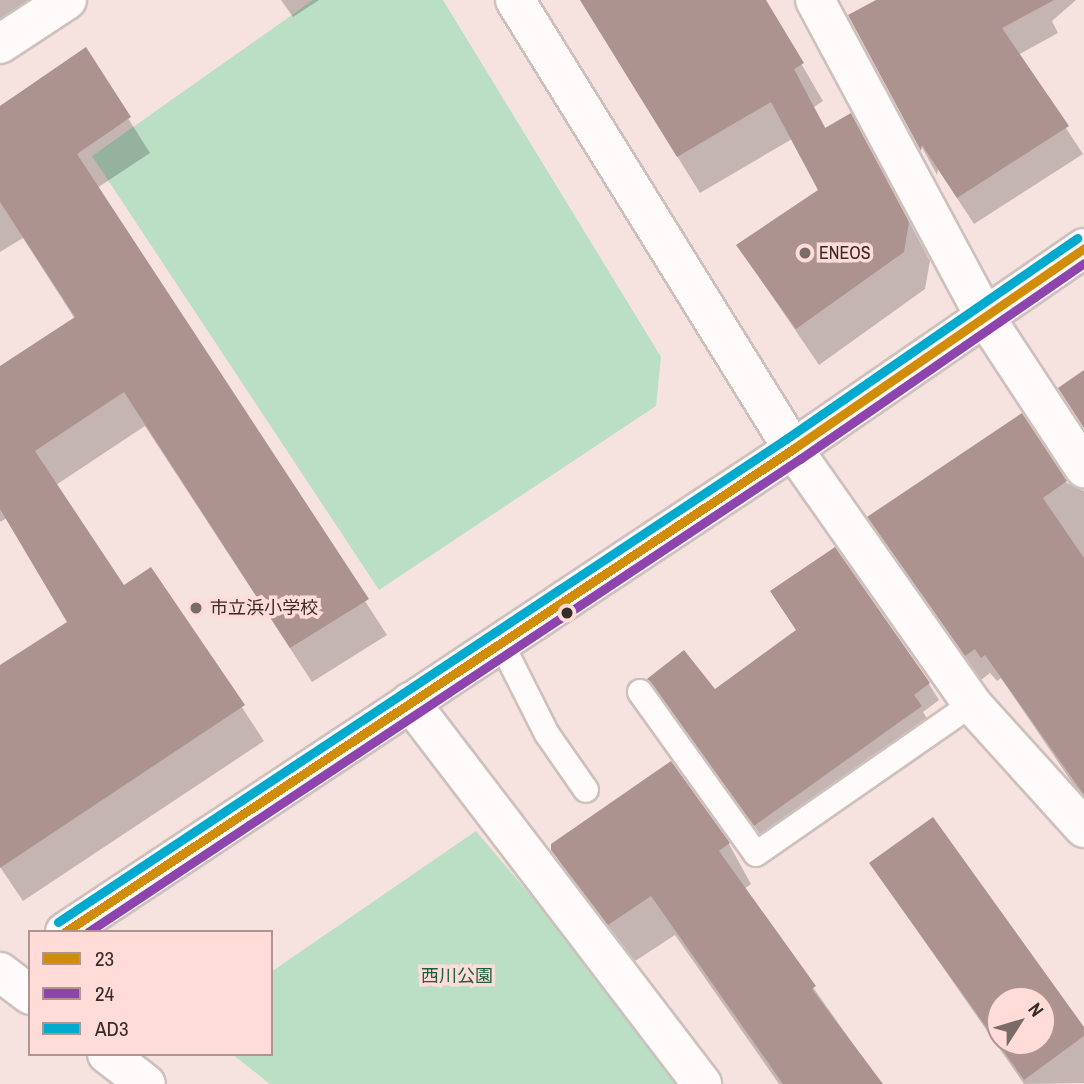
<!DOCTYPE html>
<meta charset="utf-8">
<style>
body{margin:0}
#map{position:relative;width:1084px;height:1084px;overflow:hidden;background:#f6e3e0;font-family:"Archivo Narrow","Noto Sans JP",sans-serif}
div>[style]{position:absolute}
.green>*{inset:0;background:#badfc5}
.shadow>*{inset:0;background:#0003}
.building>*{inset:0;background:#ac9390}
.roads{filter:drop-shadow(2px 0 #cec0bd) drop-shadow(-2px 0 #cec0bd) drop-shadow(0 2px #cec0bd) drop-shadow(0 -2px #cec0bd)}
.lane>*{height:24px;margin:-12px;padding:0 12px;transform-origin:12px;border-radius:12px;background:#fefbfa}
.street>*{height:38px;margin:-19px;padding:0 19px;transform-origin:19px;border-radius:19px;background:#fefbfa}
.secondary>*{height:38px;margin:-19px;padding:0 19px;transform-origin:19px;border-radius:19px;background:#fefbfa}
.bus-1>*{height:9px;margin:-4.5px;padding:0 4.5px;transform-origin:4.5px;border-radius:4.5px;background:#d18d08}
.bus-2>*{height:9px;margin:-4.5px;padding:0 4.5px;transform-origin:4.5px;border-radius:4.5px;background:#8e44ad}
.bus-3>*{height:9px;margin:-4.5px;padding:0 4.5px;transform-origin:4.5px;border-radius:4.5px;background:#00a9ce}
.dots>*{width:19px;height:19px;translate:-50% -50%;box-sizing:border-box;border:4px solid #ffdcd7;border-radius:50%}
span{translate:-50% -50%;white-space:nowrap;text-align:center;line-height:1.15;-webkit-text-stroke:7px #ffdcd7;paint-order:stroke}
.poi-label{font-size:18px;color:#372b29}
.left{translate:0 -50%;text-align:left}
.park-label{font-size:18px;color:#166140}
.legend{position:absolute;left:28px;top:930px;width:245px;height:126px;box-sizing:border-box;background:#ffdcd7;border:2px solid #af9591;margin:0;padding:9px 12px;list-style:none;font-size:21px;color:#372b29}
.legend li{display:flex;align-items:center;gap:14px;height:35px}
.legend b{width:35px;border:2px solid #af9591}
.north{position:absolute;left:986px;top:986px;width:70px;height:70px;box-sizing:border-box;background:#ffdcd7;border:2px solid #af9591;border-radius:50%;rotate:53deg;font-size:19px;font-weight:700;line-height:28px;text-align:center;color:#372b29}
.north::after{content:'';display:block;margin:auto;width:24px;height:32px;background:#7a6b69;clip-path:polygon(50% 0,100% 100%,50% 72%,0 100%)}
</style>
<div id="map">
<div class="green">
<div style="clip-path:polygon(313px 0,443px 0,661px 357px,656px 406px,379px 590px,92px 156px)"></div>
<div style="clip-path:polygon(476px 831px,690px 1084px,270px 1084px,232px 1054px,271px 1054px,271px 972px)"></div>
</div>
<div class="shadow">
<div style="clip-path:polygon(0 0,48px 0,0 29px)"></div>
<div style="clip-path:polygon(281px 0,319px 0,293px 17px)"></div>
<div style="clip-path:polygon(580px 0,764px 0,823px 101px,814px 107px,826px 129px,872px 152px,930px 261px,925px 289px,819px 365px,738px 246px,820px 190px,792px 139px,700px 193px)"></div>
<div style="clip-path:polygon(877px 0,1076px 0,1052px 21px,1058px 33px,1018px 55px,1083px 154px,974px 224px,938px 169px,937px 175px,850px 15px)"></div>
<div style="clip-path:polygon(85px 50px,150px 153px,97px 188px,387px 635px,312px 682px,145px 426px,56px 485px,124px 587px,151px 569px,264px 741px,23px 901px,0 867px,0 668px,69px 622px,7px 518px,0 522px,0 368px,75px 319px,23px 238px,0 252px,0 106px)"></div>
<div style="clip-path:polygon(1065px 482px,1084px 491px,1084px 800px,1001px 678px,997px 681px,990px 673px,981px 680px,870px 517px)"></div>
<div style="clip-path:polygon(649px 679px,715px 692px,929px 684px,939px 700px,923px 712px,930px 723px,765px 841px)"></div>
<div style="clip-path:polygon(671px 764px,729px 844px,751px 884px,744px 889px,881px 1084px,779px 1084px,675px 935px,632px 963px,576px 890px,553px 850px)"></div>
<div style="clip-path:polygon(evenodd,871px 864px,1084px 1030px,1084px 1083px,1024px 1084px,871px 864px,1000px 1000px,1042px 1000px,1042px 1042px,1000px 1042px,1000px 1000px)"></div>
</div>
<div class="building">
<div style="clip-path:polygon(580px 0,766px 0,804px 63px,794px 69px,825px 128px,851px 113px,909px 222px,904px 252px,796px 329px,736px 245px,818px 190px,771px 102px,677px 157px)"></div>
<div style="clip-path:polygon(876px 0,1054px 0,1002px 28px,1069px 126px,957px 198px,922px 145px,921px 151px,848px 15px)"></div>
<div style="clip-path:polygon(86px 47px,131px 117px,77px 154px,369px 599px,290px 648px,124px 392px,35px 451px,124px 585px,151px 567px,245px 705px,0 868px,0 665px,67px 622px,0 509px,0 366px,75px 317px,0 202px,0 106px)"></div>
<div style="clip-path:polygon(1084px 370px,1084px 428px,1058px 388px)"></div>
<div style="clip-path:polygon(1022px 413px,1067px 481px,1043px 498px,1084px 558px,1084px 795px,985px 655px,981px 658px,975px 649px,965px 656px,867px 517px)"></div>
<div style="clip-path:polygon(835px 547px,930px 683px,914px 695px,922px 706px,754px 826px,647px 679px,684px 650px,715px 689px,796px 630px,770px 591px)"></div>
<div style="clip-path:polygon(671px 761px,730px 843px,719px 851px,816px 986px,812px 989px,883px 1084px,783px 1084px,651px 896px,608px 925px,551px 850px,551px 844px)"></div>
<div style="clip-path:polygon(evenodd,933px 817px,1084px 1027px,1084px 1036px,1024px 1080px,869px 863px,933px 817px,1000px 1000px,1042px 1000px,1042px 1042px,1000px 1042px,1000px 1000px)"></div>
</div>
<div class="roads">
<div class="lane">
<div style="left:500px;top:641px;width:104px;rotate:63.2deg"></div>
<div style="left:547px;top:734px;width:68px;rotate:55.1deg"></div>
<div style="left:640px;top:692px;width:199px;rotate:54.4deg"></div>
<div style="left:756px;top:854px;width:263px;rotate:-34.8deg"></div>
</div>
<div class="street">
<div style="left:515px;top:0;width:528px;rotate:58.24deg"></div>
<div style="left:793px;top:449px;width:312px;rotate:54.9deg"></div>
<div style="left:972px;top:704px;width:167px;rotate:47.9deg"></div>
<div style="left:815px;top:0;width:360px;rotate:61.8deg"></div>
<div style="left:985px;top:317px;width:181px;rotate:56.7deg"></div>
<div style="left:0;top:44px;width:80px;rotate:-33.3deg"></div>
<div style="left:410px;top:702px;width:481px;rotate:52.6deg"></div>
</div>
<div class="secondary">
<div style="left:65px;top:932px;width:874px;rotate:-33.56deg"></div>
<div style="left:793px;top:449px;width:354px;rotate:-34.6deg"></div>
<div style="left:0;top:972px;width:38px;rotate:37deg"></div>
<div style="left:107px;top:1054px;width:49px;rotate:37.6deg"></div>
</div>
</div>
<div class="bus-1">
<div style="left:65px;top:932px;width:874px;rotate:-33.56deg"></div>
<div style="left:793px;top:449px;width:354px;rotate:-34.6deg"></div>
</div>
<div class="bus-2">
<div style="left:88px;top:932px;width:855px;rotate:-33.6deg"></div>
<div style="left:800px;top:459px;width:345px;rotate:-34.6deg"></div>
</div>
<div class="bus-3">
<div style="left:58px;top:922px;width:874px;rotate:-33.56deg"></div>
<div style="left:786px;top:439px;width:354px;rotate:-34.6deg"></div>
</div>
<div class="dots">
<div style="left:805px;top:253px;background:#7a6b69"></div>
<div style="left:196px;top:608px;background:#7a6b69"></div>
<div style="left:567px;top:613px;background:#372b29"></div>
</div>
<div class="poi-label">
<span class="left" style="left:819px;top:253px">ENEOS</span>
<span class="left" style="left:210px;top:608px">市立浜小学校</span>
</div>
<div class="park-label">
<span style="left:457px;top:976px">西川公園</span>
</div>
<ul class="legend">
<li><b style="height:9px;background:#d18d08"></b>23</li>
<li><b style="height:9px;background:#8e44ad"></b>24</li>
<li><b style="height:9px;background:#00a9ce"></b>AD3</li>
</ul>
<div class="north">N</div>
</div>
